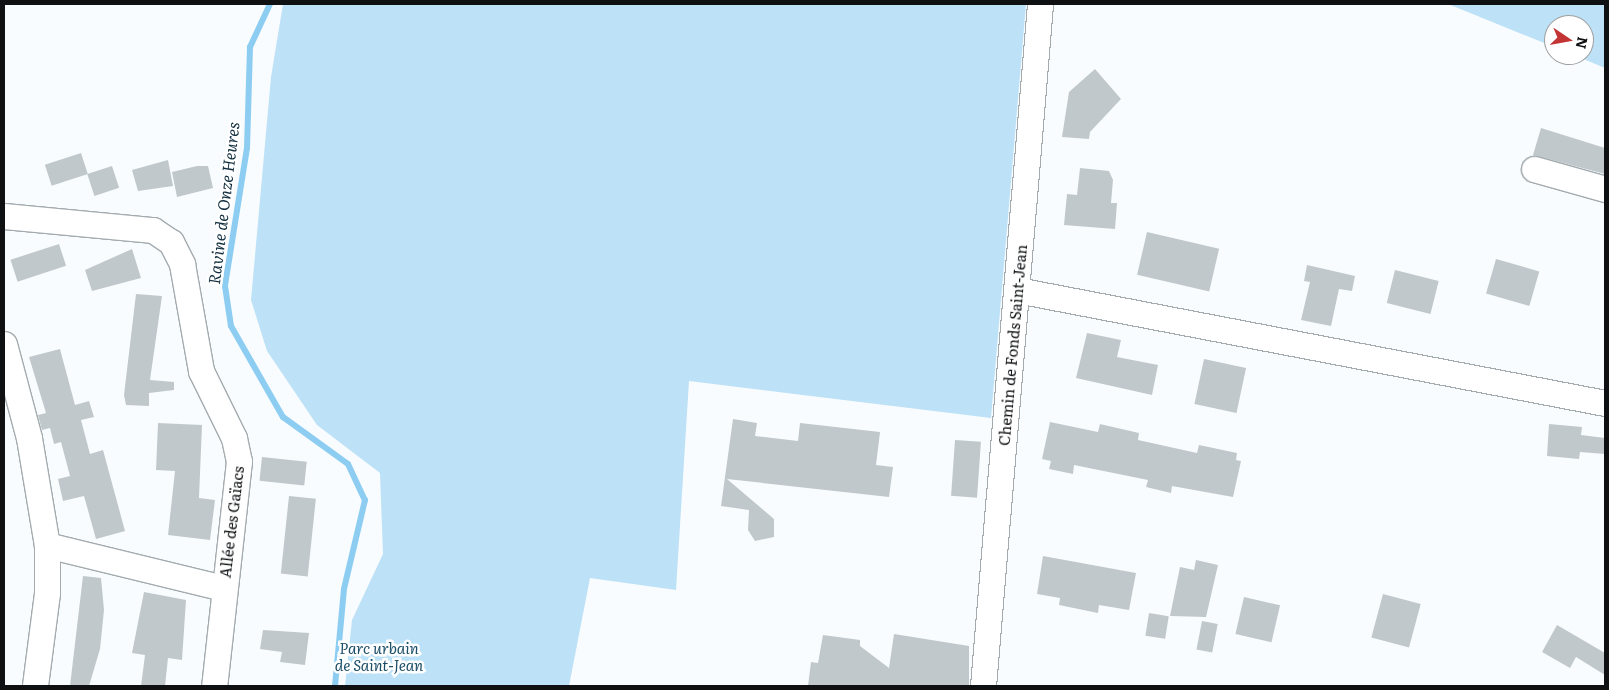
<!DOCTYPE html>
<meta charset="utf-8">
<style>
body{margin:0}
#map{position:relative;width:1609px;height:690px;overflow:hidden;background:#f8fcff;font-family:Literata,serif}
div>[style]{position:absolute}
.green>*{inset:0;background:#bde1f6}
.stream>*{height:6px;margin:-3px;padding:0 3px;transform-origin:3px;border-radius:3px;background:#8ecdf2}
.building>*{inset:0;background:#c0c8cc;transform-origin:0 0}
.roads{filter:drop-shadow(1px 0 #a3abaf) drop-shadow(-1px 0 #a3abaf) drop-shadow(0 1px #a3abaf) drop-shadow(0 -1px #a3abaf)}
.street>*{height:25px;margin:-12.5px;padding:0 12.5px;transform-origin:12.5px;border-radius:12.5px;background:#fff}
span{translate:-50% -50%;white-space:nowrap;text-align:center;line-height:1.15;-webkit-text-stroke:5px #fff;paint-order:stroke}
.street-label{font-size:15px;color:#0e1012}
.park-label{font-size:15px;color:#1d4e68;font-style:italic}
.water-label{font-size:16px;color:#122f3f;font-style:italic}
.frame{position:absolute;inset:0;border:5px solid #0e1012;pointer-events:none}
.north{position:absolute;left:1544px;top:15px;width:50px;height:50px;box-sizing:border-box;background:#fff;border:1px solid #9f9fa0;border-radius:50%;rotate:102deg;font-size:14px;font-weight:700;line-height:20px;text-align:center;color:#0e1012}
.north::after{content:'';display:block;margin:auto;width:18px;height:22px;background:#c33434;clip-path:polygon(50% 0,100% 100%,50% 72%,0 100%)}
</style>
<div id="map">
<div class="green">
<div style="clip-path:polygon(283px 4px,1026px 4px,991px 418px,689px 381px,676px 590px,590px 578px,569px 686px,345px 686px,352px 620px,383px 554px,380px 473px,317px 425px,267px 351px,251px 300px,271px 77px)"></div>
<div style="clip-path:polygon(1448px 4px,1605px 4px,1605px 68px,1574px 55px,1584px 55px,1584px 25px,1554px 25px,1554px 47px)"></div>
</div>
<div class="stream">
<div style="left:270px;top:4px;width:47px;rotate:114.9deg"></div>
<div style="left:250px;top:47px;width:101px;rotate:91.7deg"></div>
<div style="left:247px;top:148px;width:140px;rotate:99.1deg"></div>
<div style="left:225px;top:286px;width:40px;rotate:81.5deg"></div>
<div style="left:231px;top:326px;width:105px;rotate:60.3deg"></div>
<div style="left:283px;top:417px;width:80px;rotate:35.9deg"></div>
<div style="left:348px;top:464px;width:40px;rotate:65deg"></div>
<div style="left:365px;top:500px;width:91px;rotate:103.3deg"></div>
<div style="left:344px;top:589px;width:97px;rotate:95.3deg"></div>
</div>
<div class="building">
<div style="clip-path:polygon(1095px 69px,1121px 99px,1090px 132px,1089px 139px,1062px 137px,1069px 92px)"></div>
<div style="clip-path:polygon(1541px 128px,1605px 148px,1605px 174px,1533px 155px)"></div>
<div style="left:81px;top:153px;width:22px;height:38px;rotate:72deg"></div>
<div style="clip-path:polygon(168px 160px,173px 186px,138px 191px,132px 170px)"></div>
<div style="left:112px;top:166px;width:23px;height:26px;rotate:72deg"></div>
<div style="clip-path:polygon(197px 166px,208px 166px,213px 188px,177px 197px,172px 172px)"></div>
<div style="clip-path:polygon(1080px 168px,1109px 171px,1113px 180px,1111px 203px,1117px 203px,1115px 229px,1064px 225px,1067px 194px,1077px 195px)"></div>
<div style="left:1147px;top:232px;width:74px;height:44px;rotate:13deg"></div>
<div style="left:59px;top:244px;width:23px;height:51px;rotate:72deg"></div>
<div style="clip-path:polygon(132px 249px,141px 278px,92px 291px,85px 270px)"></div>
<div style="left:1496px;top:259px;width:45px;height:36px;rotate:16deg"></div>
<div style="clip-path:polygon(1307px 265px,1355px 276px,1352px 291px,1339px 289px,1331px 326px,1301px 320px,1310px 282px,1304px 281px)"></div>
<div style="left:1395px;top:270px;width:45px;height:34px;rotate:14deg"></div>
<div style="clip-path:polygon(136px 294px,162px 296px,150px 380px,174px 382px,174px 390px,149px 393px,149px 406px,126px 405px,124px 395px)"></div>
<div style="clip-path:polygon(1087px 333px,1121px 340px,1117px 357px,1158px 365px,1152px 395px,1076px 378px)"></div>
<div style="clip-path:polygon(60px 349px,75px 405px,89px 401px,94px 417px,81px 420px,90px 454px,103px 450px,125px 531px,96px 539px,84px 496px,63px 501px,58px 479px,70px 476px,61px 442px,54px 444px,50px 428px,42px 430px,38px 415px,46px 413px,29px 357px)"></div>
<div style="left:1204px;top:359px;width:43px;height:46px;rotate:12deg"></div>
<div style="clip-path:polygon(733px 419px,757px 423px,755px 436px,798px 441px,800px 423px,880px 432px,876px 465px,893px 467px,889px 497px,727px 479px,774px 519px,774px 537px,755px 541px,748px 530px,749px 510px,721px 506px)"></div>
<div style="clip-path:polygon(1050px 422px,1098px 432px,1100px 424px,1139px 433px,1138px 440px,1197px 453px,1199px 445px,1237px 453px,1236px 460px,1241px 461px,1233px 497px,1172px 486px,1171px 493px,1146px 487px,1148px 480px,1074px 465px,1073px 474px,1049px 469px,1051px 461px,1042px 459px)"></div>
<div style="clip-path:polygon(158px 423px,202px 425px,199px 498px,215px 500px,210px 540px,168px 535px,175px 471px,156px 470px)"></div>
<div style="clip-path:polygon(1549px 424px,1582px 427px,1581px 435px,1605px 438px,1605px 454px,1580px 452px,1579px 459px,1547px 456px)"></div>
<div style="left:955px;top:440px;width:26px;height:56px;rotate:4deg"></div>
<div style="left:262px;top:457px;width:45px;height:24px;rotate:6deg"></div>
<div style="left:289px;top:496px;width:27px;height:78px;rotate:6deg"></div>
<div style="clip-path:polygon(1043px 556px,1136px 573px,1129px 610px,1099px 605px,1098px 613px,1059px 605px,1060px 598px,1037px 594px)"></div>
<div style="clip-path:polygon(1196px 560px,1218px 565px,1206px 617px,1170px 616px,1180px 567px,1194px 570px)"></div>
<div style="clip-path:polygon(83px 576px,101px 578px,104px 610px,100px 649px,89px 686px,70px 686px)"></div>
<div style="clip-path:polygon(144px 592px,186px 600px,182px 660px,168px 658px,165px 686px,141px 686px,145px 655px,132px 653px)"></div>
<div style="left:1383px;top:594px;width:39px;height:45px;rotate:15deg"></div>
<div style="left:1244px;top:597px;width:37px;height:38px;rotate:13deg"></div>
<div style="left:1149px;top:613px;width:20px;height:23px;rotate:9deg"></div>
<div style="left:1202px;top:621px;width:16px;height:29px;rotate:11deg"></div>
<div style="clip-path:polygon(1557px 625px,1605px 653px,1605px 675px,1576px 657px,1570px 668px,1542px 652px)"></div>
<div style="clip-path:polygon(263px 630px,309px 633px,305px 665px,280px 662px,282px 652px,260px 649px)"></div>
<div style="clip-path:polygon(894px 634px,969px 646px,969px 686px,808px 686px,811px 662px,818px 663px,823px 635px,860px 640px,860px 646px,889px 668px)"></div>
</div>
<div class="roads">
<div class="street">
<div style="left:1534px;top:169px;width:74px;rotate:15.7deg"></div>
<div style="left:4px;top:216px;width:150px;rotate:5.4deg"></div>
<div style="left:153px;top:230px;width:22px;rotate:34deg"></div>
<div style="left:171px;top:242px;width:25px;rotate:63deg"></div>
<div style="left:182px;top:264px;width:109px;rotate:79.9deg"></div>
<div style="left:201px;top:371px;width:75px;rotate:63.8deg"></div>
<div style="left:234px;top:438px;width:24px;rotate:78deg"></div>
<div style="left:239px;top:461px;width:226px;rotate:96.3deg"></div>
<div style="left:1017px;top:290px;width:599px;rotate:10.88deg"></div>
<div style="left:4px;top:344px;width:97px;rotate:75.1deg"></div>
<div style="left:29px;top:438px;width:109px;rotate:80.5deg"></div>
<div style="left:47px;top:545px;width:48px;rotate:90deg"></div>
<div style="left:47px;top:593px;width:94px;rotate:97.4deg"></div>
<div style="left:47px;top:545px;width:181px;rotate:13.7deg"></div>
<div style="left:983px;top:686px;width:684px;rotate:-85.22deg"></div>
</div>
</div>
<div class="street-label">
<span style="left:1012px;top:345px;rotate:-85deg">Chemin de Fonds Saint-Jean</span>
<span style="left:231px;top:522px;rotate:-83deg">Allée des Gaïacs</span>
</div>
<div class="park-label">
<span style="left:379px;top:656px">Parc urbain<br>de Saint-Jean</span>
</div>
<div class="water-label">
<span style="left:223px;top:203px;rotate:-83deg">Ravine de Onze Heures</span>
</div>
<div class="frame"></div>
<div class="north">N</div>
</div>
